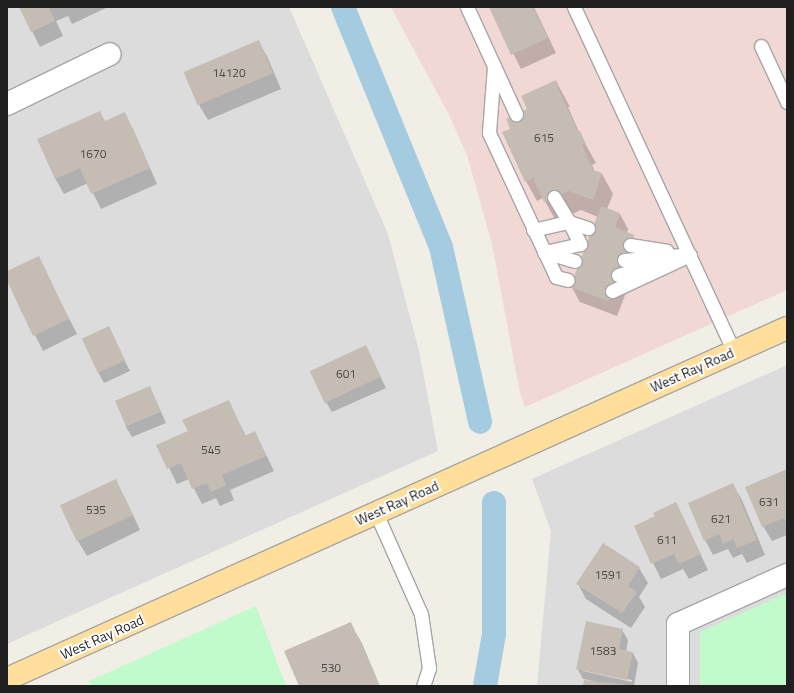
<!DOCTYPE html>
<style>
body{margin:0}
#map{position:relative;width:794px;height:693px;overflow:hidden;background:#f0eee5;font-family:"Titillium Web",sans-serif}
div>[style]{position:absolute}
.residential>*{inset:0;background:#dddcdc}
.commercial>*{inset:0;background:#f1d8d4}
.park>*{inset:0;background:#c1fbcc}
.shadow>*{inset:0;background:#0003}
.canal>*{height:24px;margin:-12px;padding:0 12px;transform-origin:12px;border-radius:12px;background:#a4cbdf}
.building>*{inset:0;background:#c5bdb4;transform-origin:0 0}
.roads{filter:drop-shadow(1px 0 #a6a6a6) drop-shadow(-1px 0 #a6a6a6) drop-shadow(0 1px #a6a6a6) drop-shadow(0 -1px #a6a6a6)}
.lane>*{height:13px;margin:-6.5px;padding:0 6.5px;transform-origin:6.5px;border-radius:6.5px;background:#fff}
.street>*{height:22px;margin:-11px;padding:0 11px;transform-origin:11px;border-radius:11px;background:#fff}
.primary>*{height:22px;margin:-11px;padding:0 11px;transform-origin:11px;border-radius:11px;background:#ffdf9b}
span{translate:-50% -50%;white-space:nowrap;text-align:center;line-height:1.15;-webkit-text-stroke:4px #fff;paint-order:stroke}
.number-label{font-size:12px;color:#484644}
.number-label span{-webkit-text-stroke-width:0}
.street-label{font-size:14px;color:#1f1f1f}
.frame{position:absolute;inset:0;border:8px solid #1f1f1f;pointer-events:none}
</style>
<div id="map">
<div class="residential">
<div style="clip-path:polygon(7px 7px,289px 7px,388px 234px,419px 351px,438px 451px,7px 644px)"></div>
<div style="clip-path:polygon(787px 365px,787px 686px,537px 686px,551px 531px,532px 479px)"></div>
</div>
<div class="commercial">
<div style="clip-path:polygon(391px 7px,787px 7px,787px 290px,525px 407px,520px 393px,492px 244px,467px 155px,448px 113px)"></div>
</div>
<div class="park">
<div style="clip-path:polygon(787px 593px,787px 686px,700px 686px,700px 632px)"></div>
<div style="clip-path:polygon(256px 606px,286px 686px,91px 686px,89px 681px)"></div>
</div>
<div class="shadow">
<div style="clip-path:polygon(20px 7px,105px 7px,106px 8px,72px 24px,68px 16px,56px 21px,63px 36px,40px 47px)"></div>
<div style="clip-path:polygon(490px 7px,534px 7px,556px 53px,521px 69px)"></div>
<div style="clip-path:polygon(258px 41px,267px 56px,281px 89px,208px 120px,199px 105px)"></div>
<div style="clip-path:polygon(556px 81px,570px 107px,568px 107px,579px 132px,596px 163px,592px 165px,595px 172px,602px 174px,613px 194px,607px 209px,620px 214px,628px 229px,627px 233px,633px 236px,642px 251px,617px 316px,580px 302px,571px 286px,598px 217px,581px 210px,556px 221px,543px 198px,537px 201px,526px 181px,512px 129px)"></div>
<div style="clip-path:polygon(124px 114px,133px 129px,157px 184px,101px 209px,88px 183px,64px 194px,55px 178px,105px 122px)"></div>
<div style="clip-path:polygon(38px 258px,77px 334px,43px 351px,7px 279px,7px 273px)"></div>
<div style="clip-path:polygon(108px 327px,130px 371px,104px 383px,98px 372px)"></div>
<div style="clip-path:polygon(366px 347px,386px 388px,332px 412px,326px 402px)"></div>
<div style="clip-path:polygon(150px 388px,166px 423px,132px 437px,126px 427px)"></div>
<div style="clip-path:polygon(228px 401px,246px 436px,255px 432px,274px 471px,230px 490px,234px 500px,220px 506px,216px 498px,202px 504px,189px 479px,177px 484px,158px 445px,189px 432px)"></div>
<div style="clip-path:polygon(787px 470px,787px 535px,772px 541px,763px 526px)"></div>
<div style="clip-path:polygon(733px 485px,742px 500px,765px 555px,747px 563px,742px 554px,733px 558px,728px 549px,713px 555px,705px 540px)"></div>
<div style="clip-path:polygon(124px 496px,140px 530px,87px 556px,78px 541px)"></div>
<div style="clip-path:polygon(676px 503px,708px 570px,689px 579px,683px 569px,661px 579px,635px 527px,656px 517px)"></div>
<div style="clip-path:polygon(639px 568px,648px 583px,639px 597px,645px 607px,631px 628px,586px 599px,578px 584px)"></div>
<div style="clip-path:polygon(350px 623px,362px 643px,380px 686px,300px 686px)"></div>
<div style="clip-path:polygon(evenodd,622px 630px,628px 640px,626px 652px,633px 653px,638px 663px,634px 686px,584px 686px,593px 681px,583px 679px,577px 668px,622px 630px,583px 669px,632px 680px,632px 682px,583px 671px,583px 669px)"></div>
</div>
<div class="canal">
<div style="left:343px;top:7px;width:259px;rotate:67.8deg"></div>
<div style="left:441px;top:247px;width:179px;rotate:77.4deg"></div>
<div style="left:485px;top:686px;width:53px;rotate:-80.2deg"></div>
<div style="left:494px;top:634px;width:131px;rotate:-90deg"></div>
</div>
<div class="building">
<div style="clip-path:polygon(19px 7px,49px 7px,55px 21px,31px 32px)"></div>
<div style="clip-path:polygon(489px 7px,533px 7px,548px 38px,511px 55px)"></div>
<div style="left:259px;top:40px;width:36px;height:82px;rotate:67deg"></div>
<div style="clip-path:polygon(556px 80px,560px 88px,558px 88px,578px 132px,580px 131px,586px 144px,582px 145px,593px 170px,602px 173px,593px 200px,569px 191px,544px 202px,533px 178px,525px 182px,502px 132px,510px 129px,506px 119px,527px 109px,521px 96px)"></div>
<div style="clip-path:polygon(100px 111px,105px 121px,125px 112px,150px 168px,91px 194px,80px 168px,55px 179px,37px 139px)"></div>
<div style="clip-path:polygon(601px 206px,620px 213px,615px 227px,634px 235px,608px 301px,570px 287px)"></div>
<div style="clip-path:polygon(39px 256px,69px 319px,33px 336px,7px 281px,7px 271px)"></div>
<div style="left:109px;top:326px;width:38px;height:30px;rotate:65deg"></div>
<div style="left:366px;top:345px;width:35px;height:62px;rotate:65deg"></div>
<div style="left:150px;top:386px;width:28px;height:38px;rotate:67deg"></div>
<div style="clip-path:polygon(229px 400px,245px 436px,255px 431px,266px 456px,222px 475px,226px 485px,211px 492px,207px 483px,192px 489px,181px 463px,167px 469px,156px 445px,188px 431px,182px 420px)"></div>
<div style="clip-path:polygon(787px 469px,787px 525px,784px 518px,762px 527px,745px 487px)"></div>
<div style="left:116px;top:479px;width:40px;height:62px;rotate:65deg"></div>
<div style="clip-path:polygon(733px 483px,757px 540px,737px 548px,733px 539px,723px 544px,719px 534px,704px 541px,688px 503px)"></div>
<div style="clip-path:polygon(676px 502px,701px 554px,679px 564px,674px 554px,651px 564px,634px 526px,655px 516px,653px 513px)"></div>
<div style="clip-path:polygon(603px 543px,640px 567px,628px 586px,637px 592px,622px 613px,576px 584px)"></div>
<div style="clip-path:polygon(586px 621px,623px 629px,619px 649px,633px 652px,627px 680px,576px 669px)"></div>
<div style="clip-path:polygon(351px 622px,379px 686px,299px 686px,284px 651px)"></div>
<div style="clip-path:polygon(584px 680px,628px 685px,628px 686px,583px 686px)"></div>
</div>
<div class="roads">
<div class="lane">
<div style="left:467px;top:7px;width:118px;rotate:65.4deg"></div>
<div style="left:574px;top:7px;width:379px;rotate:65.1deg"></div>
<div style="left:761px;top:46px;width:62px;rotate:65.1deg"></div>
<div style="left:494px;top:66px;width:67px;rotate:94.3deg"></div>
<div style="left:489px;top:133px;width:159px;rotate:65deg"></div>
<div style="left:556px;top:277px;width:12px;rotate:14deg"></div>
<div style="left:554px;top:197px;width:29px;rotate:59deg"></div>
<div style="left:569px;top:222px;width:20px;rotate:18deg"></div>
<div style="left:533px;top:230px;width:37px;rotate:-13deg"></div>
<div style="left:569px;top:222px;width:25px;rotate:63deg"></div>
<div style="left:580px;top:244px;width:37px;rotate:167deg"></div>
<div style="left:630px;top:245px;width:37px;rotate:9deg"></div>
<div style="left:545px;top:252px;width:31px;rotate:17deg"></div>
<div style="left:624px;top:260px;width:58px;rotate:-4.9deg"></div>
<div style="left:618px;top:275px;width:37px;rotate:-16deg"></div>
<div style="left:612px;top:291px;width:86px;rotate:-24.8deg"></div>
<div style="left:376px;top:513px;width:111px;rotate:66deg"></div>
<div style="left:421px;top:614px;width:55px;rotate:81.6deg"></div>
<div style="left:429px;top:668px;width:19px;rotate:108deg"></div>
</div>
<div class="street">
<div style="left:7px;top:104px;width:114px;rotate:-25.9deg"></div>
<div style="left:678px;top:686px;width:62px;rotate:-90deg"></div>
<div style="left:678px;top:624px;width:120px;rotate:-24.2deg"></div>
</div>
<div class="primary">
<div style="left:7px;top:679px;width:855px;rotate:-24.23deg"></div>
</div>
</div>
<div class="number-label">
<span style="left:229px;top:73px">14120</span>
<span style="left:544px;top:138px">615</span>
<span style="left:93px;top:154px">1670</span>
<span style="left:346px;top:374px">601</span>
<span style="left:211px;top:450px">545</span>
<span style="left:769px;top:502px">631</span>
<span style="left:96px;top:510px">535</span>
<span style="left:721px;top:519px">621</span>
<span style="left:667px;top:540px">611</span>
<span style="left:608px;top:575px">1591</span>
<span style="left:603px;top:651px">1583</span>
<span style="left:331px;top:668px">530</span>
</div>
<div class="street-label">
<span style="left:692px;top:370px;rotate:-24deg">West Ray Road</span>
<span style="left:397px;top:503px;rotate:-24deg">West Ray Road</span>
<span style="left:102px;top:637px;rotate:-24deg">West Ray Road</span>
</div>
<div class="frame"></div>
</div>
